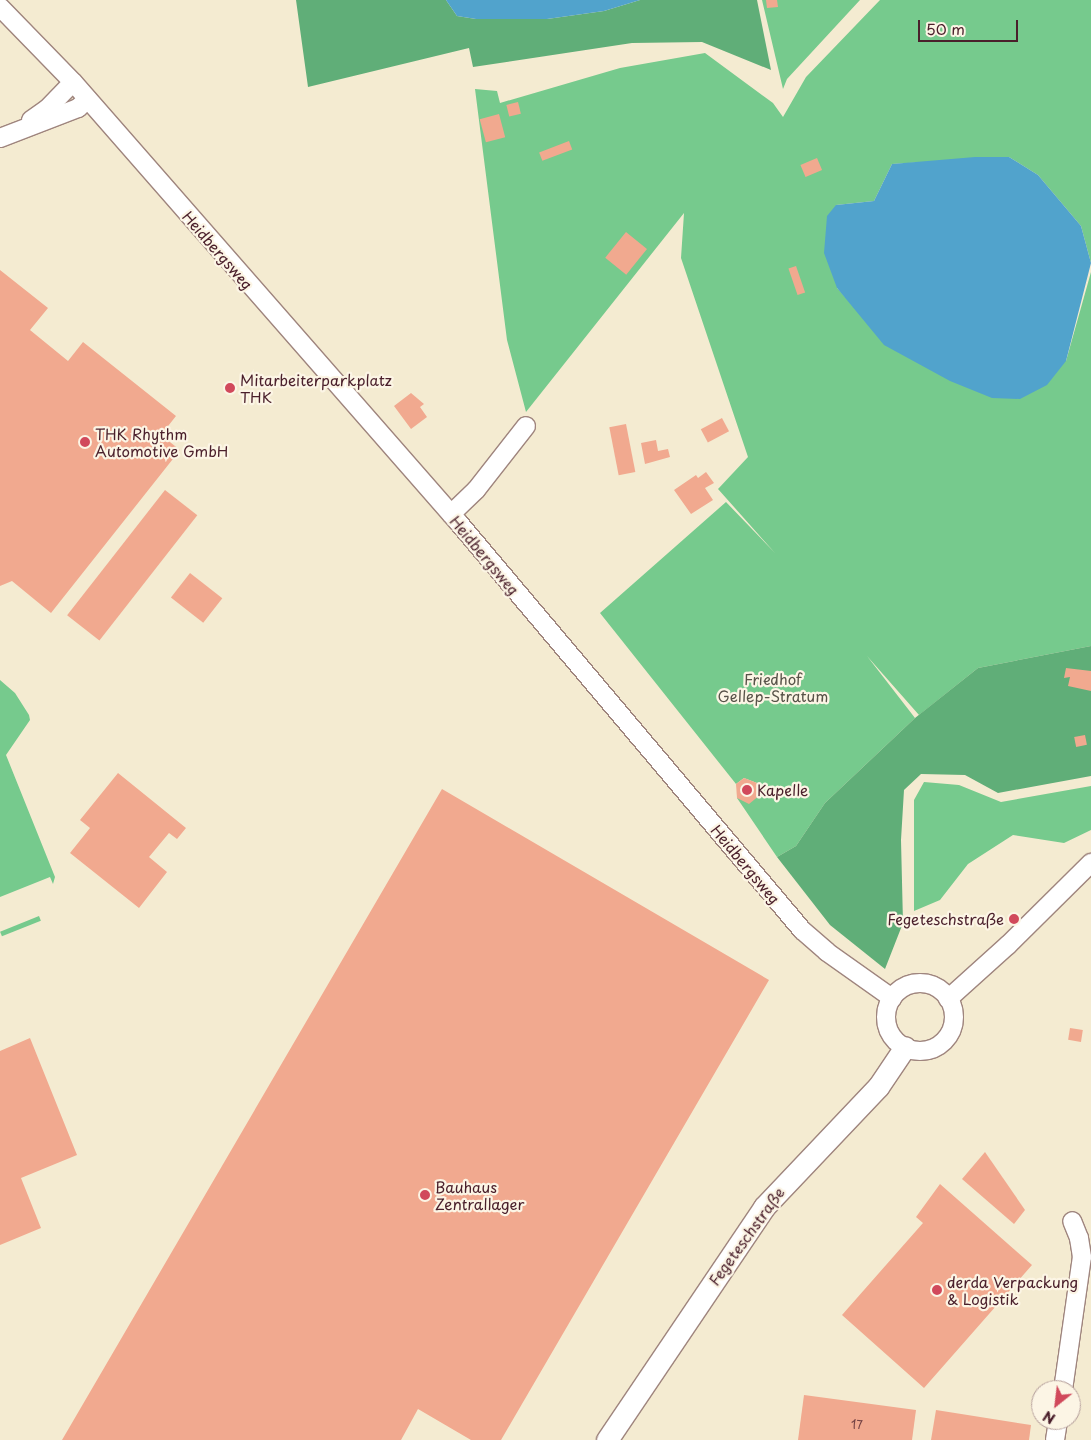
<!DOCTYPE html>
<meta charset="utf-8">
<style>
body{margin:0}
#map{position:relative;width:1091px;height:1440px;overflow:hidden;background:#f4ebd1;font-family:"Playpen Sans",sans-serif}
div>[style]{position:absolute}
.green>*{inset:0;background:#76ca8d;transform-origin:0 0}
.forest>*{inset:0;background:#60ae78}
.water>*{inset:0;background:#51a3cc}
.building>*{inset:0;background:#f1a98f;transform-origin:0 0}
.roads{filter:drop-shadow(1px 0 #9f857e) drop-shadow(-1px 0 #9f857e) drop-shadow(0 1px #9f857e) drop-shadow(0 -1px #9f857e)}
.minor>*{height:18px;margin:-9px;padding:0 9px;transform-origin:9px;border-radius:9px;background:#fff}
.minor>.ring{margin:-9px;padding:0;box-sizing:content-box;background:none;border:18px solid #fff;border-radius:50%}
.major>*{height:21px;margin:-10.5px;padding:0 10.5px;transform-origin:10.5px;border-radius:10.5px;background:#fff}
.dots>*{width:14px;height:14px;translate:-50% -50%;box-sizing:border-box;border:2px solid #fcf5e5;border-radius:50%}
span{translate:-50% -50%;white-space:nowrap;text-align:center;line-height:1.15;-webkit-text-stroke:4.5px #fcf5e5;paint-order:stroke}
.number-label{font-size:12px;color:#744244}
.number-label span{-webkit-text-stroke-width:0}
.street-label{font-size:15px;color:#4a1f2b}
.poi-label{font-size:15px;color:#4a1f2b}
.left{translate:0 -50%;text-align:left}
.right{translate:-100% -50%;text-align:right}
.park-label{font-size:15px;color:#575248}
.north{position:absolute;left:1031px;top:1380px;width:50px;height:50px;box-sizing:border-box;background:#fcf5e5;border:1px solid #b59f9b;border-radius:50%;rotate:209deg;font-size:14px;font-weight:700;line-height:20px;text-align:center;color:#4a1f2b}
.north::after{content:'';display:block;margin:auto;width:18px;height:22px;background:#d1495b;clip-path:polygon(50% 0,100% 100%,50% 72%,0 100%)}
.scale{position:absolute;left:918px;top:20px;width:100px;height:22px;box-sizing:border-box;border:2px solid #4a1f2b;border-top:0;padding-left:6px;font-size:15px;line-height:18px;white-space:nowrap;color:#4a1f2b;-webkit-text-stroke:4px #fcf5e5;paint-order:stroke}
</style>
<div id="map">
<div class="green">
<div style="clip-path:polygon(762px 0,860px 0,787px 79px,783px 89px)"></div>
<div style="clip-path:polygon(880px 0,1091px 0,1091px 263px,1081px 226px,1038px 175px,1009px 157px,892px 164px,874px 201px,836px 205px,837px 288px,857px 310px,1066px 361px,1091px 272px,1091px 646px,978px 668px,919px 715px,867px 656px,915px 718px,825px 803px,796px 846px,777px 857px,737px 798px,757px 783px,744px 778px,736px 784px,600px 613px,726px 502px,775px 553px,718px 489px,748px 457px,681px 258px,684px 213px,526px 412px,507px 340px,475px 89px,497px 91px,500px 103px,620px 68px,705px 53px,773px 103px,783px 117px,806px 77px)"></div>
<div style="clip-path:polygon(0 680px,15px 693px,29px 715px,30px 720px,6px 755px,55px 877px,53px 884px,50px 877px,0 897px)"></div>
<div style="clip-path:polygon(924px 782px,959px 785px,1001px 802px,1091px 786px,1091px 830px,1064px 843px,1013px 835px,968px 864px,940px 900px,914px 911px,914px 800px)"></div>
<div style="left:39px;top:916px;width:5px;height:42px;rotate:68deg"></div>
</div>
<div class="forest">
<div style="clip-path:polygon(296px 0,446px 0,457px 16px,476px 19px,547px 19px,604px 11px,640px 0,757px 0,771px 70px,702px 42px,632px 43px,473px 67px,469px 48px,308px 87px)"></div>
<div style="clip-path:polygon(1091px 646px,1091px 776px,998px 793px,965px 775px,921px 774px,904px 790px,901px 840px,903px 923px,885px 969px,830px 925px,777px 857px,796px 846px,825px 803px,915px 718px,978px 668px)"></div>
</div>
<div class="water">
<div style="clip-path:polygon(446px 0,640px 0,604px 11px,547px 19px,476px 19px,457px 16px)"></div>
<div style="clip-path:polygon(975px 157px,1009px 157px,1038px 175px,1081px 226px,1091px 263px,1066px 361px,1047px 385px,1020px 399px,992px 398px,950px 381px,884px 345px,837px 288px,824px 253px,827px 216px,836px 205px,874px 201px,892px 164px)"></div>
</div>
<div class="building">
<div style="clip-path:polygon(766px 0,777px 0,778px 7px,767px 8px)"></div>
<div style="left:518px;top:102px;width:12px;height:12px;rotate:76deg"></div>
<div style="left:499px;top:114px;width:24px;height:20px;rotate:75deg"></div>
<div style="left:569px;top:141px;width:9px;height:32px;rotate:69deg"></div>
<div style="left:817px;top:158px;width:13px;height:18px;rotate:67deg"></div>
<div style="left:626px;top:232px;width:27px;height:33px;rotate:39deg"></div>
<div style="left:796px;top:266px;width:28px;height:8px;rotate:71deg"></div>
<div style="clip-path:polygon(0 270px,48px 308px,30px 330px,68px 361px,83px 342px,176px 416px,161px 435px,180px 450px,51px 613px,12px 581px,0 586px)"></div>
<div style="clip-path:polygon(411px 393px,424px 404px,420px 407px,427px 417px,411px 429px,394px 406px)"></div>
<div style="left:722px;top:418px;width:15px;height:24px;rotate:62deg"></div>
<div style="left:626px;top:424px;width:49px;height:17px;rotate:79deg"></div>
<div style="clip-path:polygon(656px 440px,658px 451px,668px 449px,670px 457px,645px 464px,641px 443px)"></div>
<div style="clip-path:polygon(706px 472px,714px 483px,705px 488px,713px 500px,691px 514px,674px 490px,696px 475px,698px 478px)"></div>
<div style="left:165px;top:490px;width:41px;height:159px;rotate:38deg"></div>
<div style="left:190px;top:573px;width:41px;height:31px;rotate:38deg"></div>
<div style="clip-path:polygon(1066px 668px,1091px 671px,1091px 691px,1068px 686px,1070px 677px,1064px 678px)"></div>
<div style="left:1085px;top:735px;width:10px;height:11px;rotate:79deg"></div>
<div style="clip-path:polygon(118px 773px,186px 828px,177px 839px,169px 833px,149px 857px,167px 872px,139px 908px,70px 853px,90px 828px,80px 820px)"></div>
<div style="clip-path:polygon(744px 778px,757px 783px,760px 795px,749px 804px,737px 798px,736px 784px)"></div>
<div style="clip-path:polygon(442px 789px,769px 980px,501px 1440px,471px 1440px,418px 1409px,401px 1440px,62px 1440px)"></div>
<div style="left:1070px;top:1028px;width:13px;height:12px;rotate:9deg"></div>
<div style="clip-path:polygon(30px 1038px,77px 1155px,21px 1178px,41px 1228px,0 1245px,0 1051px)"></div>
<div style="clip-path:polygon(985px 1152px,1025px 1210px,1014px 1224px,962px 1179px)"></div>
<div style="clip-path:polygon(940px 1184px,1032px 1265px,924px 1388px,842px 1315px,923px 1223px,916px 1217px)"></div>
<div style="clip-path:polygon(804px 1395px,916px 1410px,912px 1440px,798px 1440px)"></div>
<div style="clip-path:polygon(936px 1410px,1031px 1425px,1029px 1440px,931px 1440px)"></div>
</div>
<div class="roads">
<div class="minor">
<div style="left:0;top:7px;width:105px;rotate:45.8deg"></div>
<div style="left:73px;top:82px;width:585px;rotate:48.81deg"></div>
<div style="left:458px;top:522px;width:534px;rotate:49.86deg"></div>
<div style="left:802px;top:930px;width:33px;rotate:41deg"></div>
<div style="left:827px;top:952px;width:80px;rotate:35.3deg"></div>
<div style="left:31px;top:120px;width:19px;rotate:-35deg"></div>
<div style="left:47px;top:109px;width:37px;rotate:-46deg"></div>
<div style="left:0;top:138px;width:84px;rotate:-21deg"></div>
<div style="left:78px;top:108px;width:13px;rotate:-42deg"></div>
<div style="left:451px;top:514px;width:35px;rotate:-44deg"></div>
<div style="left:476px;top:490px;width:81px;rotate:-52deg"></div>
<div class="ring" style="left:886px;top:983px;width:50px;height:50px"></div>
<div style="left:948px;top:999px;width:81px;rotate:-42deg"></div>
<div style="left:1008px;top:945px;width:117px;rotate:-44.7deg"></div>
<div style="left:1063px;top:1390px;width:134px;rotate:-81.9deg"></div>
<div style="left:1082px;top:1257px;width:19px;rotate:-99deg"></div>
<div style="left:1079px;top:1238px;width:18px;rotate:-112deg"></div>
<div style="left:1055px;top:1440px;width:20px;rotate:-81deg"></div>
</div>
<div class="major">
<div style="left:607px;top:1440px;width:281px;rotate:-56deg"></div>
<div style="left:764px;top:1207px;width:166px;rotate:-46.5deg"></div>
<div style="left:878px;top:1087px;width:48px;rotate:-56deg"></div>
</div>
</div>
<div class="dots">
<div style="left:230px;top:388px;background:#d1495b"></div>
<div style="left:85px;top:442px;background:#d1495b"></div>
<div style="left:747px;top:790px;background:#d1495b"></div>
<div style="left:1014px;top:919px;background:#d1495b"></div>
<div style="left:425px;top:1195px;background:#d1495b"></div>
<div style="left:937px;top:1290px;background:#d1495b"></div>
</div>
<div class="number-label">
<span style="left:857px;top:1425px">17</span>
</div>
<div class="street-label">
<span style="left:218px;top:250px;rotate:49deg">Heidbergsweg</span>
<span style="left:485px;top:555px;rotate:50deg">Heidbergsweg</span>
<span style="left:746px;top:864px;rotate:50deg">Heidbergsweg</span>
<span style="left:746px;top:1236px;rotate:-54deg">Fegeteschstraße</span>
</div>
<div class="poi-label">
<span class="left" style="left:240px;top:388px">Mitarbeiterparkplatz<br>THK</span>
<span class="left" style="left:95px;top:442px">THK Rhythm<br>Automotive GmbH</span>
<span class="left" style="left:757px;top:790px">Kapelle</span>
<span class="right" style="left:1004px;top:919px">Fegeteschstraße</span>
<span class="left" style="left:435px;top:1195px">Bauhaus<br>Zentrallager</span>
<span class="left" style="left:947px;top:1290px">derda Verpackung<br>&amp; Logistik</span>
</div>
<div class="park-label">
<span style="left:773px;top:687px">Friedhof<br>Gellep-Stratum</span>
</div>
<div class="north">N</div>
<div class="scale">50 m</div>
</div>
